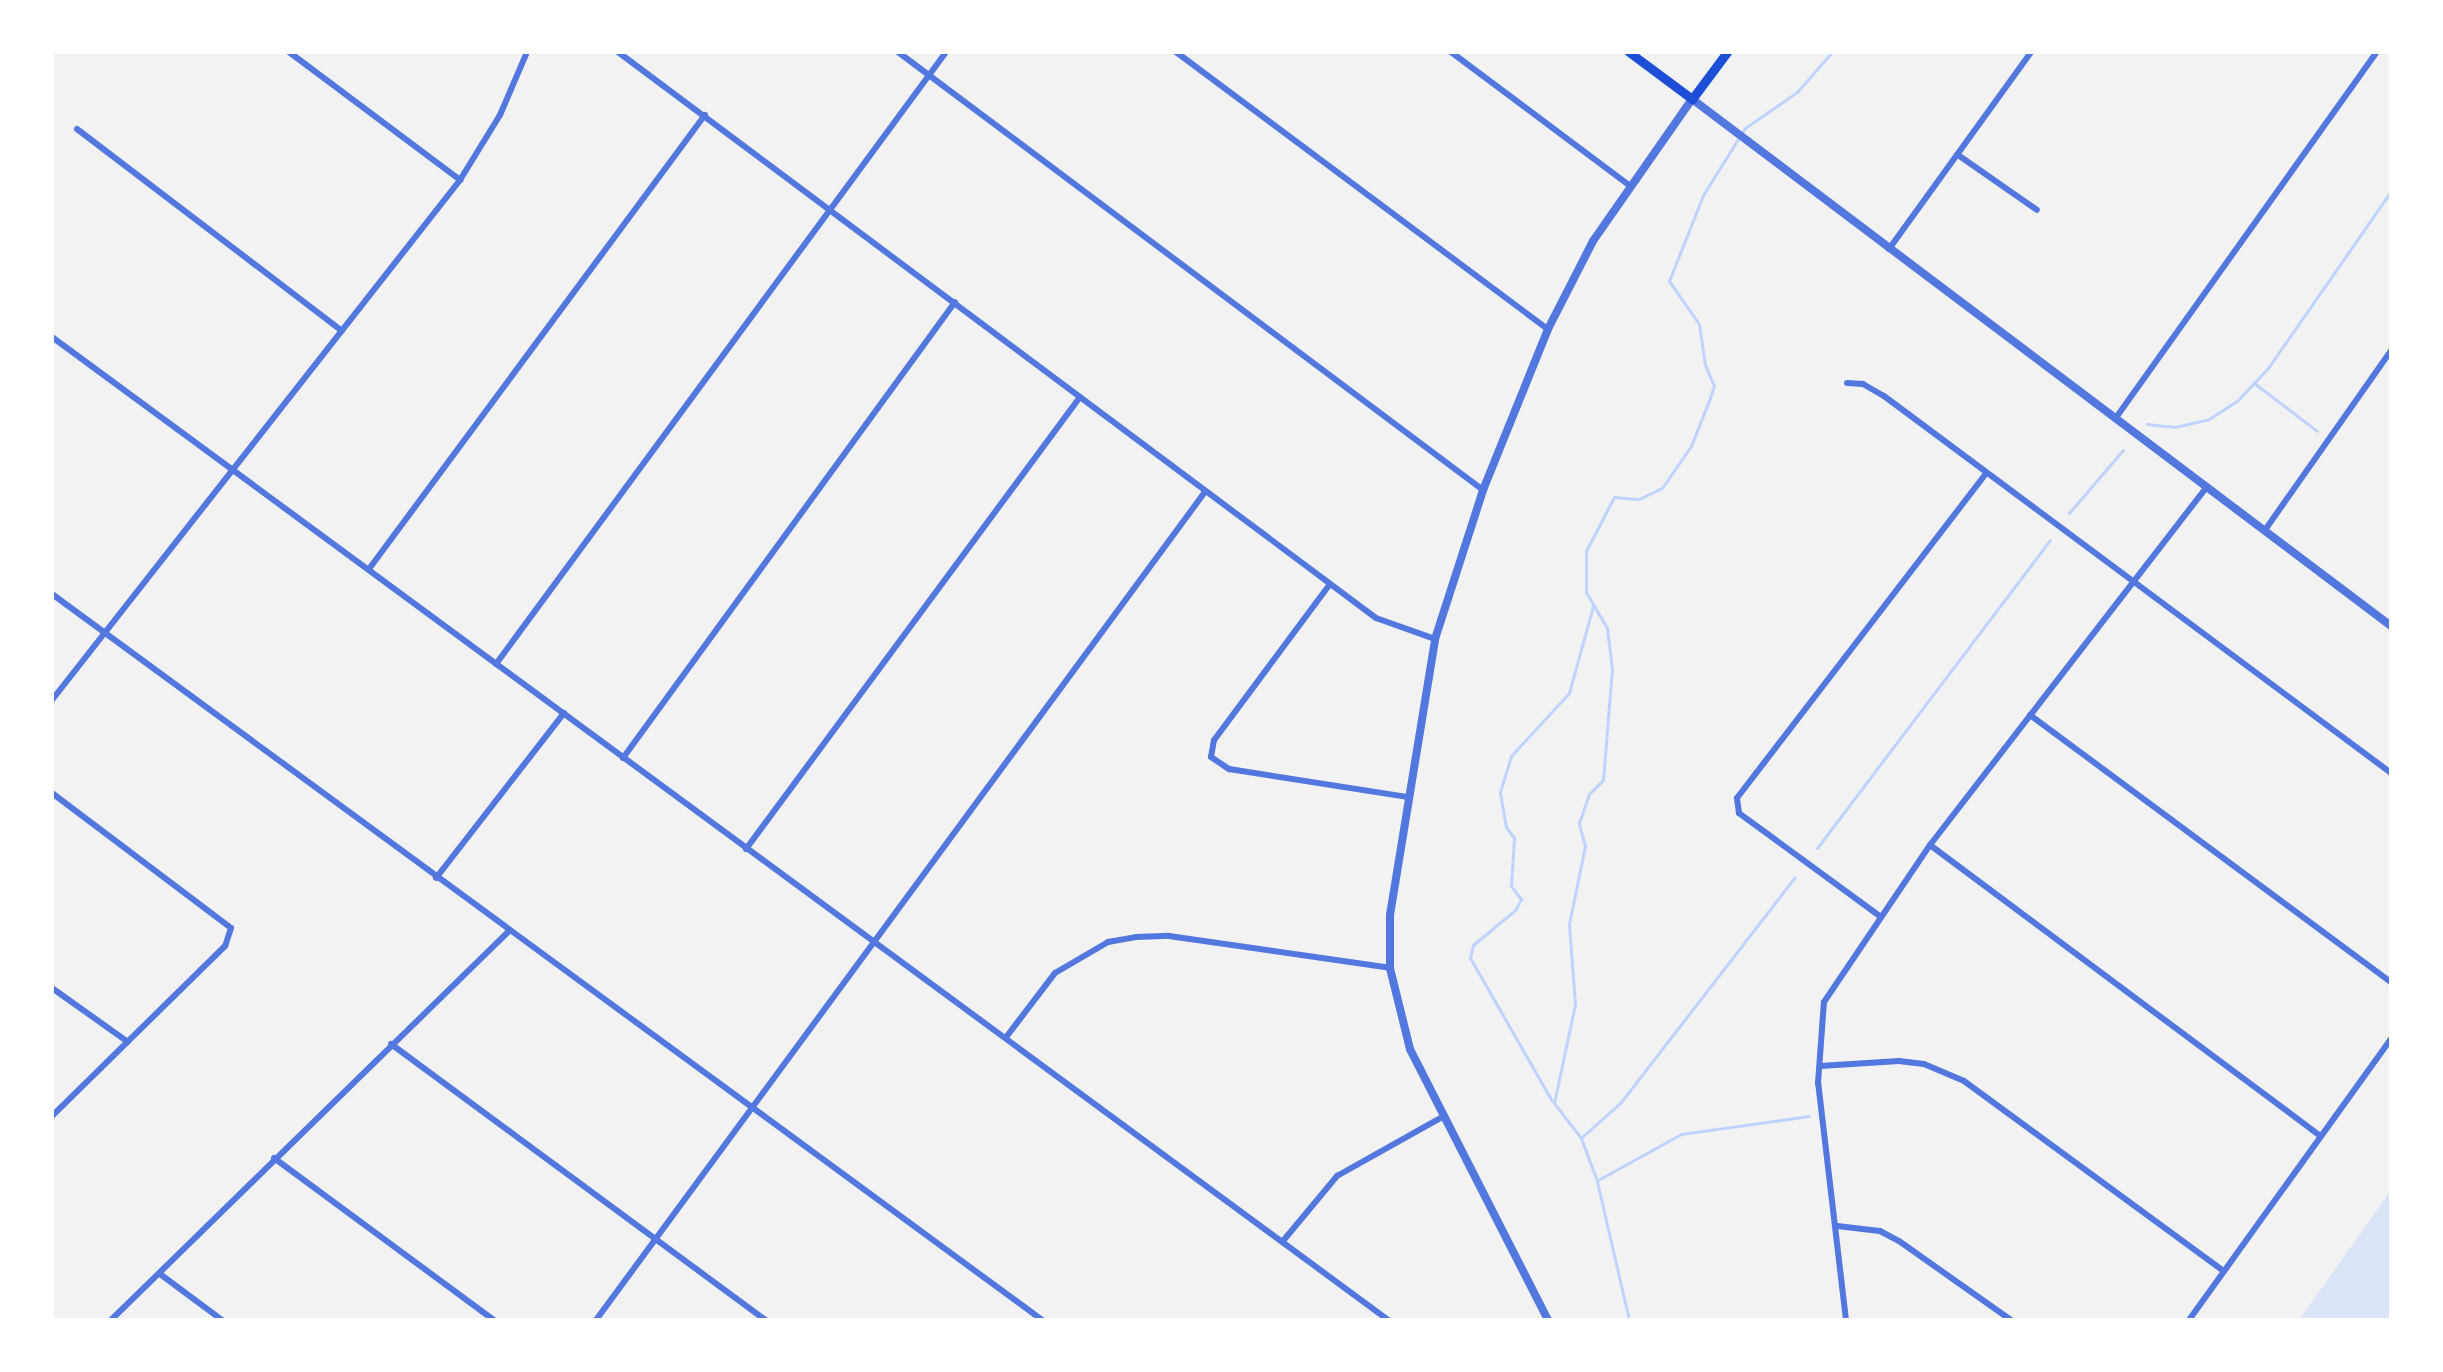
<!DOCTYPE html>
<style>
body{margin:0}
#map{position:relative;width:2443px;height:1372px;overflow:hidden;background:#f2f2f2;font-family:Inter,sans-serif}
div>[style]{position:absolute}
.green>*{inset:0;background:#dbe4f7}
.stream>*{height:3px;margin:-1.5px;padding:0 1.5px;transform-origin:1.5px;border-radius:1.5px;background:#bfd3fe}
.minor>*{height:6px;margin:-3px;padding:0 3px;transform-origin:3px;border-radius:3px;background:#5277de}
.tertiary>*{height:8px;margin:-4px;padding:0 4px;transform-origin:4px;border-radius:4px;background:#5277de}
.secondary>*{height:9px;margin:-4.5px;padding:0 4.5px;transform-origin:4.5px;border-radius:4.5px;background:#1d4ed8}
span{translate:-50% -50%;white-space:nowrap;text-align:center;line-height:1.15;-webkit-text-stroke:8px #fff;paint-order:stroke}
.frame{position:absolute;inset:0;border:54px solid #fff;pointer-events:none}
</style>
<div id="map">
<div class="green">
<div style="clip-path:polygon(2391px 1190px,2391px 1320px,2299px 1320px)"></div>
</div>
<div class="stream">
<div style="left:2254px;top:383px;width:79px;rotate:37.3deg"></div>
<div style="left:2147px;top:424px;width:28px;rotate:6deg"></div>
<div style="left:2175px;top:427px;width:35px;rotate:-13deg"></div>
<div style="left:2209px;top:419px;width:33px;rotate:-33deg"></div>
<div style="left:2237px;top:401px;width:45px;rotate:-46.8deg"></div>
<div style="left:2268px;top:368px;width:216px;rotate:-55.2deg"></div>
<div style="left:2069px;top:513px;width:83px;rotate:-49.4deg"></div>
<div style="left:1817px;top:848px;width:386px;rotate:-52.9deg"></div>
<div style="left:1552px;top:1101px;width:165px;rotate:-119.8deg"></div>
<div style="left:1470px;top:958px;width:13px;rotate:-77deg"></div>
<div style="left:1473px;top:945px;width:55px;rotate:-39.8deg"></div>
<div style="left:1515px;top:910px;width:13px;rotate:-61deg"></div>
<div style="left:1521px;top:899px;width:16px;rotate:-128deg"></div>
<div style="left:1511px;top:886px;width:48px;rotate:-86.4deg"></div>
<div style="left:1514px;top:838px;width:14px;rotate:-126deg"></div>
<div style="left:1506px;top:827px;width:36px;rotate:-100deg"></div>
<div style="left:1500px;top:792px;width:38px;rotate:-73deg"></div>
<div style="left:1511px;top:756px;width:86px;rotate:-47.4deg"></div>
<div style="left:1569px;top:693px;width:90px;rotate:-74.6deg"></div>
<div style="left:1582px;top:1137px;width:52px;rotate:-41.9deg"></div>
<div style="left:1621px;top:1102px;width:284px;rotate:-52.3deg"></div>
<div style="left:1598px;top:1180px;width:95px;rotate:-29deg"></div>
<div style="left:1681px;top:1134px;width:129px;rotate:-8deg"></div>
<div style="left:1629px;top:1320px;width:143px;rotate:-103deg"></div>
<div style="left:1597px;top:1181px;width:46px;rotate:-110.4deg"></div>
<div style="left:1581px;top:1138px;width:44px;rotate:-127.6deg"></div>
<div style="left:1554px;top:1103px;width:101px;rotate:-78deg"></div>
<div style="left:1575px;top:1004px;width:80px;rotate:-94.3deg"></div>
<div style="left:1569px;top:924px;width:80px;rotate:-78.4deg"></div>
<div style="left:1585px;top:846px;width:24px;rotate:-105deg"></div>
<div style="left:1579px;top:823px;width:31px;rotate:-71deg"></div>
<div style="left:1589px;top:794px;width:20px;rotate:-45deg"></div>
<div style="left:1603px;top:780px;width:111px;rotate:-85.4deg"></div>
<div style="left:1612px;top:669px;width:41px;rotate:-97deg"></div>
<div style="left:1607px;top:628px;width:42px;rotate:-120.3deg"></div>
<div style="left:1586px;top:592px;width:41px;rotate:-90deg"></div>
<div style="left:1586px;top:551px;width:61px;rotate:-62.6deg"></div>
<div style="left:1614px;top:497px;width:25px;rotate:5deg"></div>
<div style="left:1639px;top:499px;width:25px;rotate:-26deg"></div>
<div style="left:1662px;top:488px;width:51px;rotate:-55.4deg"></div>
<div style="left:1691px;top:446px;width:52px;rotate:-68.4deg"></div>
<div style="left:1710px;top:398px;width:13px;rotate:-72deg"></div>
<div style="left:1714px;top:386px;width:23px;rotate:-113deg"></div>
<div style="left:1705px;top:365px;width:41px;rotate:-98.3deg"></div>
<div style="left:1699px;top:324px;width:52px;rotate:-124.9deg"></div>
<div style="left:1669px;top:281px;width:92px;rotate:-68.4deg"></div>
<div style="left:1703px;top:195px;width:79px;rotate:-57.9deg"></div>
<div style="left:1745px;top:128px;width:63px;rotate:-34.7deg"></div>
<div style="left:1797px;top:92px;width:53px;rotate:-48.8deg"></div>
</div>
<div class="minor">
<div style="left:289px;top:52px;width:214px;rotate:36.8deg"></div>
<div style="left:618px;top:52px;width:946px;rotate:36.75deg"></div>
<div style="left:1376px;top:618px;width:63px;rotate:19.6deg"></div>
<div style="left:898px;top:52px;width:731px;rotate:36.82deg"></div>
<div style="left:1176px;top:52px;width:464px;rotate:36.7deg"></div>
<div style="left:1451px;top:52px;width:224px;rotate:36.8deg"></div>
<div style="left:77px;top:129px;width:333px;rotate:37.3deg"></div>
<div style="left:1958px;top:155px;width:96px;rotate:34.8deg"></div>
<div style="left:1889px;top:249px;width:243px;rotate:-54.2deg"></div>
<div style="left:52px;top:337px;width:1659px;rotate:36.34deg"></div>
<div style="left:1847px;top:383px;width:16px;rotate:4deg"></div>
<div style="left:1863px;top:384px;width:24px;rotate:30deg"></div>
<div style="left:1884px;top:396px;width:632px;rotate:36.63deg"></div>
<div style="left:2115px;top:419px;width:451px;rotate:-54.5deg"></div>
<div style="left:2265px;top:530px;width:219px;rotate:-54.9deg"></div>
<div style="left:369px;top:569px;width:565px;rotate:-53.5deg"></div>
<div style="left:1330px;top:584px;width:194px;rotate:126.6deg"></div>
<div style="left:1214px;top:740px;width:17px;rotate:100deg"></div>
<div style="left:1211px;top:757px;width:22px;rotate:34deg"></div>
<div style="left:1229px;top:769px;width:180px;rotate:8.9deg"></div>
<div style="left:52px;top:594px;width:1228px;rotate:36.25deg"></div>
<div style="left:496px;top:664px;width:760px;rotate:-53.67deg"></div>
<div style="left:52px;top:700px;width:661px;rotate:-51.88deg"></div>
<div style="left:460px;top:180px;width:76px;rotate:-58.4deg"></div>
<div style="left:500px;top:115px;width:69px;rotate:-66.8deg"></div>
<div style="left:2030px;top:715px;width:449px;rotate:36.5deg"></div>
<div style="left:623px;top:758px;width:564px;rotate:-53.94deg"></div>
<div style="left:52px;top:793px;width:224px;rotate:37deg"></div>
<div style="left:231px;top:928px;width:19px;rotate:108deg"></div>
<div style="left:225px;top:946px;width:243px;rotate:135.5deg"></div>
<div style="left:1930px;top:845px;width:487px;rotate:36.7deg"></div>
<div style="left:746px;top:849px;width:562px;rotate:-53.54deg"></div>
<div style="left:436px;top:878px;width:209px;rotate:-52.2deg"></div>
<div style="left:1881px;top:917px;width:176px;rotate:-143.8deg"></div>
<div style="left:1739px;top:813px;width:15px;rotate:-98deg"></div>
<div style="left:1737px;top:798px;width:409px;rotate:-52.5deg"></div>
<div style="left:52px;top:988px;width:93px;rotate:35.4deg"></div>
<div style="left:1007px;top:1036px;width:79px;rotate:-52.7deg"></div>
<div style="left:1055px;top:973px;width:61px;rotate:-30.3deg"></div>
<div style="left:1108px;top:942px;width:28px;rotate:-10deg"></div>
<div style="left:1136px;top:937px;width:33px;rotate:-2deg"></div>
<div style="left:1169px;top:936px;width:223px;rotate:8.2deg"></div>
<div style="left:391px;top:1044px;width:466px;rotate:36.4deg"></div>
<div style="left:1820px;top:1066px;width:79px;rotate:-3.6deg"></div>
<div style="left:1899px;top:1061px;width:25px;rotate:7deg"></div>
<div style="left:1924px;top:1064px;width:43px;rotate:23deg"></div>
<div style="left:1964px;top:1081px;width:322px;rotate:36.2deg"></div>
<div style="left:274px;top:1158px;width:273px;rotate:36.4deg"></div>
<div style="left:1837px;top:1226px;width:43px;rotate:6.6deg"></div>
<div style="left:1880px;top:1231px;width:21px;rotate:28deg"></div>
<div style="left:1899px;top:1241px;width:137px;rotate:35.2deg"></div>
<div style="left:1283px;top:1241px;width:85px;rotate:-50.3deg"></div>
<div style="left:1337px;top:1176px;width:123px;rotate:-29.3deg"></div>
<div style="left:160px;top:1274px;width:77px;rotate:36.6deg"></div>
<div style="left:111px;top:1320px;width:557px;rotate:-44.34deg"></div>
<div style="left:596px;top:1320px;width:1028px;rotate:-53.67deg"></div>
<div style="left:1846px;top:1320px;width:239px;rotate:-96.7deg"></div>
<div style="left:1818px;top:1083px;width:81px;rotate:-85.8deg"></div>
<div style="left:1824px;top:1002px;width:189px;rotate:-56deg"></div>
<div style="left:1930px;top:845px;width:453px;rotate:-52.3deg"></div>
<div style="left:2189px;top:1320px;width:346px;rotate:-54.3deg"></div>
</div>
<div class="tertiary">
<div style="left:1548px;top:1320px;width:304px;rotate:-117deg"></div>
<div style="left:1410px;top:1049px;width:83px;rotate:-103.9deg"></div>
<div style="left:1390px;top:968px;width:53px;rotate:-90deg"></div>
<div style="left:1390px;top:915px;width:280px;rotate:-80.7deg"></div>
<div style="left:1435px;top:639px;width:157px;rotate:-72.1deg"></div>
<div style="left:1483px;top:490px;width:174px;rotate:-68deg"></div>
<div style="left:1548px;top:329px;width:99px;rotate:-62.9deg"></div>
<div style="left:1593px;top:241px;width:173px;rotate:-55.1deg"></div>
<div style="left:1692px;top:99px;width:875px;rotate:37.01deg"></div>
</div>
<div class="secondary">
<div style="left:1629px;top:52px;width:79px;rotate:36.7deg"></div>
<div style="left:1692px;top:99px;width:59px;rotate:-53.3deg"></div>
</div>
<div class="frame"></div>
</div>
